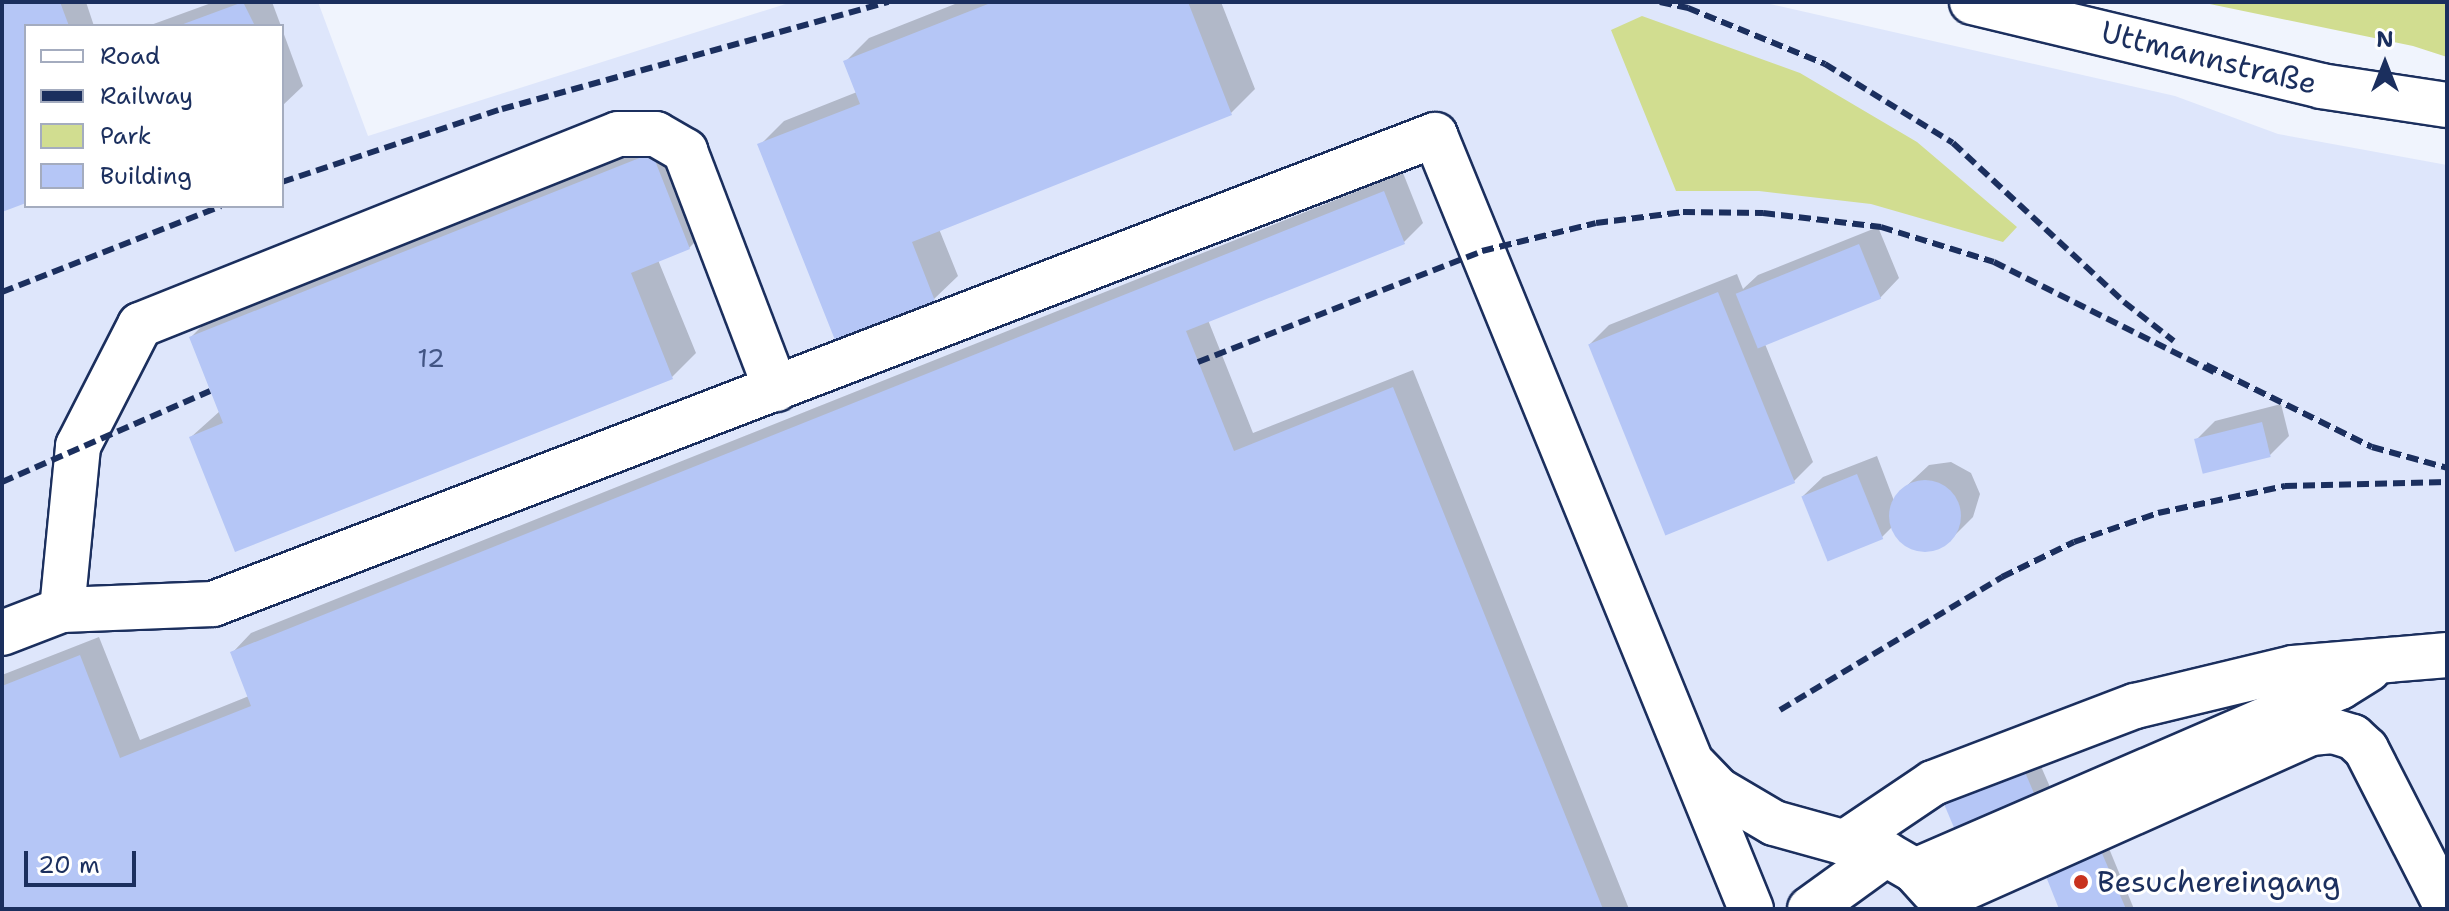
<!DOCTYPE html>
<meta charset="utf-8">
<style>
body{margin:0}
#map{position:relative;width:2449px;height:911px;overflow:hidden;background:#f0f4fd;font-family:"Shantell Sans",sans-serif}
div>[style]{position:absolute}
.built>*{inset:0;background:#dee6fb}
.green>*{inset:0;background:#d1dd90}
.shadow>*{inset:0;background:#0003}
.building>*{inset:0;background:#b5c6f6;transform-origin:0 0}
.round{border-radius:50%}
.roads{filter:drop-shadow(2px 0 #1b2f5e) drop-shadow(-2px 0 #1b2f5e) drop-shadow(0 2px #1b2f5e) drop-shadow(0 -2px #1b2f5e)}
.minor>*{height:44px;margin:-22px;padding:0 22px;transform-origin:22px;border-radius:22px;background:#fff}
.rail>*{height:6px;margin-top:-3px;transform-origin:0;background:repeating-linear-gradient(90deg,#1b2f5e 0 12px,transparent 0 18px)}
.dots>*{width:22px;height:22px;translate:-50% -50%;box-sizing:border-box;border:4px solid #fff;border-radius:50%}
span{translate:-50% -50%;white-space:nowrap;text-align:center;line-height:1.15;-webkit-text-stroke:6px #fff;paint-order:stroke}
.number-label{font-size:26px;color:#425584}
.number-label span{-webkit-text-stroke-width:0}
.street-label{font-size:30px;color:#1b2f5e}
.poi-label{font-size:30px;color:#1b2f5e}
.left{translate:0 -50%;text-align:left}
.frame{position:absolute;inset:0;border:4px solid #1b2f5e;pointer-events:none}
.legend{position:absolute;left:24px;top:24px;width:260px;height:184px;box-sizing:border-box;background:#fff;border:2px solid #a4acbf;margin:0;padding:10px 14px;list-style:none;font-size:24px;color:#1b2f5e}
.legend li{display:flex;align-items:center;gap:16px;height:40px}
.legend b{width:40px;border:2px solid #a4acbf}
.north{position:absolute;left:2345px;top:24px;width:80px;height:80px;-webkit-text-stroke:6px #fff;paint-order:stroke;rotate:0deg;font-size:22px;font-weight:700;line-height:32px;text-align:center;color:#1b2f5e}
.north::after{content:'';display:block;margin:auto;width:28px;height:36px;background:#1b2f5e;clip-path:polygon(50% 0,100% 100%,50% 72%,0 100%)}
.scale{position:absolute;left:24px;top:851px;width:112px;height:36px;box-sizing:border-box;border:4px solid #1b2f5e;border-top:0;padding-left:10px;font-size:24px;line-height:28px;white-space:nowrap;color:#1b2f5e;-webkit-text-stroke:6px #fff;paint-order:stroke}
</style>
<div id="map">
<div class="built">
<div style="clip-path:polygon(evenodd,2px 2px,318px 2px,368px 136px,792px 2px,1761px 2px,2175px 96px,2278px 134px,2447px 165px,2447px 909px,2px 909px,2px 2px,26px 26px,282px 26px,282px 206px,26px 206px,26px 26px)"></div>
</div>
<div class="green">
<div style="clip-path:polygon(2200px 2px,2447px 2px,2447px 57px,2413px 46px)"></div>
<div style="clip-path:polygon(1642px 16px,1800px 73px,1917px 142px,2017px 227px,2003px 242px,1871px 204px,1759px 191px,1676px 191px,1611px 30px)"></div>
</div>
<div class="shadow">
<div style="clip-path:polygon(2px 2px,86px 2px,94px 26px,26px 26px,26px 201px,2px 209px)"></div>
<div style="clip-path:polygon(214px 2px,272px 2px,281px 26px,148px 26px)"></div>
<div style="clip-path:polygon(960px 2px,1221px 2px,1255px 89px,1231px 113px,939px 229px,958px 276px,934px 299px,760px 145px,784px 121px,857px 92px,845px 62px,869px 38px)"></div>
<div style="clip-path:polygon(282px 29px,303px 86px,282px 106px)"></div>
<div style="clip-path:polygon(676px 131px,713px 224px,689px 248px,658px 260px,696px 353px,672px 377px,191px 437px,220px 411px,191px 337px,215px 313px)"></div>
<div style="clip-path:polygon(1403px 173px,1423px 223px,1404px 242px,1208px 320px,1253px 433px,1413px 370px,1629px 909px,2px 909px,2px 675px,99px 637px,140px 740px,249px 696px,232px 653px,251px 633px)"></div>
<div style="clip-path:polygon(1878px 227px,1899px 278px,1880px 298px,1765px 344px,1813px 462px,1794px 481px,1590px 344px,1609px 325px,1737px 274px,1743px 289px,1758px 275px)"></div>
<div style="clip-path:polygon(2281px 404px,2289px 436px,2270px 455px,2196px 440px,2215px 421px)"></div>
<div style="clip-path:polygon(1877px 456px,1896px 506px,1900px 492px,1929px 465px,1951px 462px,1971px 473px,1980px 494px,1973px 517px,1953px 537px,1922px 551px,1902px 542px,1893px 526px,1882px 537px,1803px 496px,1823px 477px)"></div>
<div style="clip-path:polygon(2032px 746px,2050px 787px,2037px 800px,1954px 779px)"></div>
<div style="clip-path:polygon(2108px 846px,2134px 909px,2062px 909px,2047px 875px)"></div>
</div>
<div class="building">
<div style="clip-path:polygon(2px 2px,60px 2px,69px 26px,26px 26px,26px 203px,2px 212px)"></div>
<div style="clip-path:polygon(243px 2px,255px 26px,178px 26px)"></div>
<div style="clip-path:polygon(993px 2px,1188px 2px,1232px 115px,912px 242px,935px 301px,835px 340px,757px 144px,860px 104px,843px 61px)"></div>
<div style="clip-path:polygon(652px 153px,690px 249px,631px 273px,673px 379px,235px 552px,189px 437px,223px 423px,189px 337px)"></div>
<div style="clip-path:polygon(1384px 191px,1405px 244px,1186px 331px,1234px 451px,1393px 387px,1603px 909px,2px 909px,2px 686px,80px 655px,120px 758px,251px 706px,230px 652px)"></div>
<div style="left:1859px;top:244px;width:59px;height:133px;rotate:68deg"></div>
<div style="left:1718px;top:292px;width:206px;height:140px;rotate:68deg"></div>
<div style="left:2262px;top:422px;width:36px;height:70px;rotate:76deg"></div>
<div style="left:1857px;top:474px;width:70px;height:60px;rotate:68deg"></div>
<div class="round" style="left:1889px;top:480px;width:72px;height:72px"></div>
<div style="left:2019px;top:758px;width:48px;height:87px;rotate:67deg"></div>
<div style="clip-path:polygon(2101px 851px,2126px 909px,2059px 909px,2045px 874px)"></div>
</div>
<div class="roads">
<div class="minor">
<div style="left:1972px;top:2px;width:359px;rotate:13.5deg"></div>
<div style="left:2321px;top:86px;width:127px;rotate:8.6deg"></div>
<div style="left:62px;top:610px;width:165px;rotate:-84.4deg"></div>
<div style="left:78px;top:446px;width:136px;rotate:-62.9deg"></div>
<div style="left:140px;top:325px;width:515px;rotate:-21.78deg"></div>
<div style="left:618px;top:134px;width:38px"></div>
<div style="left:656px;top:134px;width:34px;rotate:30deg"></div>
<div style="left:685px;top:151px;width:255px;rotate:69.1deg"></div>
<div style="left:2px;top:633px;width:64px;rotate:-21deg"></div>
<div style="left:62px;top:610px;width:151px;rotate:-2.3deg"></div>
<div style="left:213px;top:604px;width:1309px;rotate:-21deg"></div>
<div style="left:1435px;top:135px;width:836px;rotate:67.79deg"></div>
<div style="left:1695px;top:766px;width:33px;rotate:46deg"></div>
<div style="left:1718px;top:790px;width:65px;rotate:30.5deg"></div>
<div style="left:1774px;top:823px;width:116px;rotate:15.5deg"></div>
<div style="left:1886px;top:854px;width:34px;rotate:30deg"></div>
<div style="left:1915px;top:871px;width:27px;rotate:48deg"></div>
<div style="left:1844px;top:843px;width:107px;rotate:-34deg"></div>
<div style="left:1933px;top:783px;width:216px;rotate:-20.9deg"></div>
<div style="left:2135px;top:706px;width:163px;rotate:-13.5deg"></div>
<div style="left:2293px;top:668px;width:155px;rotate:-4.8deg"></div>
<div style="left:1915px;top:871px;width:463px;rotate:-23.4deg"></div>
<div style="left:2340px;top:687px;width:34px;rotate:-32deg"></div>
<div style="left:1940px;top:899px;width:406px;rotate:-24.1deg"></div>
<div style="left:2311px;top:733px;width:22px;rotate:-5deg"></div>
<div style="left:2333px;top:731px;width:21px;rotate:17deg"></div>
<div style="left:2353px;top:737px;width:18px;rotate:43deg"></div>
<div style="left:2366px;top:749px;width:178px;rotate:62.9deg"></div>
<div style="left:1810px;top:909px;width:94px;rotate:-35.9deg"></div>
</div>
</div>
<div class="rail">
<div style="left:1660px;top:2px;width:29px;rotate:12deg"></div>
<div style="left:1688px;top:8px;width:148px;rotate:22.2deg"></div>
<div style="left:1825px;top:64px;width:150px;rotate:31.7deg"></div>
<div style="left:1953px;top:143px;width:233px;rotate:42.9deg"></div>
<div style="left:2124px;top:302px;width:63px;rotate:38deg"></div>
<div style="left:282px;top:182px;width:232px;rotate:-18.4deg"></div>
<div style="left:502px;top:109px;width:401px;rotate:-15.5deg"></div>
<div style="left:2px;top:292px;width:235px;rotate:-21.4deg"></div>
<div style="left:1198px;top:362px;width:305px;rotate:-21.3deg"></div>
<div style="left:1482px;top:251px;width:117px;rotate:-13.8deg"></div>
<div style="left:1596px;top:223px;width:88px;rotate:-7.2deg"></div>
<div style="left:1683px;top:212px;width:80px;rotate:0.7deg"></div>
<div style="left:1763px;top:213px;width:119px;rotate:6.8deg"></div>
<div style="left:1881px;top:227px;width:118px;rotate:17.2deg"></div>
<div style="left:1994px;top:262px;width:246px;rotate:26.6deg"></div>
<div style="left:2206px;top:365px;width:185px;rotate:26.3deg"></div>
<div style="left:2372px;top:447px;width:78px;rotate:15.6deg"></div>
<div style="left:2px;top:482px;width:227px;rotate:-23.6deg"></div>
<div style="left:1780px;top:710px;width:259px;rotate:-30.9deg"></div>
<div style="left:2002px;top:577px;width:80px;rotate:-25.9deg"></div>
<div style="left:2074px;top:542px;width:89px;rotate:-19deg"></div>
<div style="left:2158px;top:513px;width:130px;rotate:-12deg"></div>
<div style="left:2285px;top:486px;width:162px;rotate:-1.4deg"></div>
</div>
<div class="dots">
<div style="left:2081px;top:882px;background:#c8321e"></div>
</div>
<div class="number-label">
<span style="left:431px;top:358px">12</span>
</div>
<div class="street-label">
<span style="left:2209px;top:58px;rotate:14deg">Uttmannstraße</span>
</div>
<div class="poi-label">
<span class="left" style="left:2097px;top:882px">Besuchereingang</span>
</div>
<div class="frame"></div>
<ul class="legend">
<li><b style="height:10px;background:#fff"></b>Road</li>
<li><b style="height:10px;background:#1b2f5e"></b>Railway</li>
<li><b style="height:22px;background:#d1dd90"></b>Park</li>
<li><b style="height:22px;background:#b5c6f6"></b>Building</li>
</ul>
<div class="north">N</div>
<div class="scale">20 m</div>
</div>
